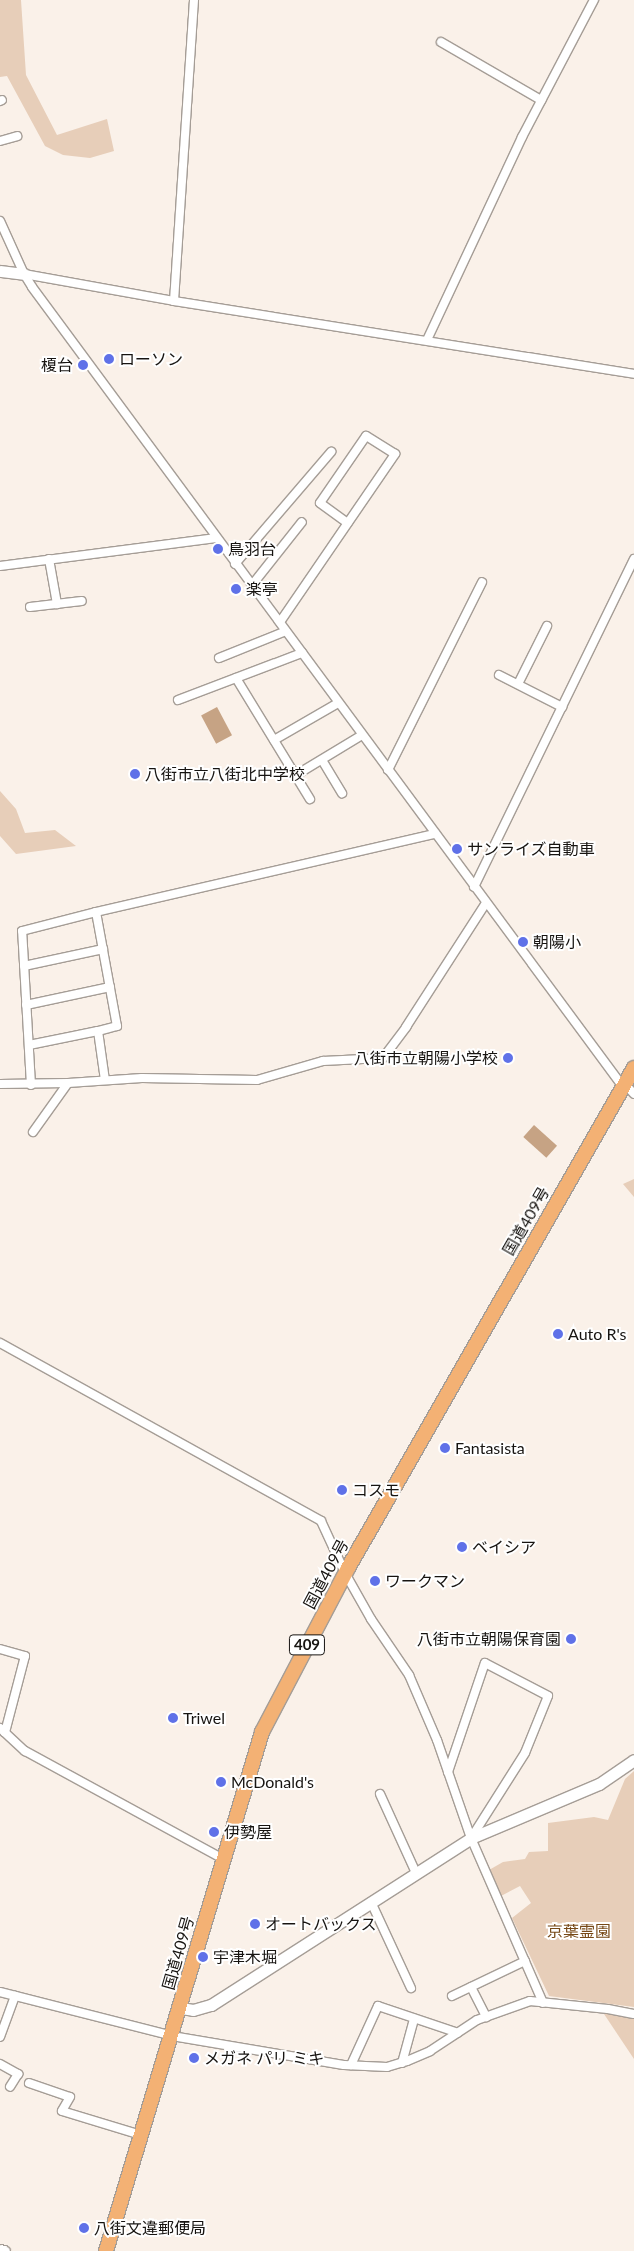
<!DOCTYPE html>
<meta charset="utf-8">
<style>
body{margin:0}
#map{position:relative;width:634px;height:2251px;overflow:hidden;background:#faf1e9;font-family:Lato,"Noto Sans JP",sans-serif}
div>[style]{position:absolute}
.green>*{inset:0;background:#e7ceb9}
.water>*{inset:0;background:#c6a384;transform-origin:0 0}
.roads{filter:drop-shadow(1px 0 #a59d96) drop-shadow(-1px 0 #a59d96) drop-shadow(0 1px #a59d96) drop-shadow(0 -1px #a59d96)}
.street>*{height:8px;margin:-4px;padding:0 4px;transform-origin:4px;border-radius:4px;background:#fff}
.secondary>*{height:11px;margin:-5.5px;padding:0 5.5px;transform-origin:5.5px;border-radius:5.5px;background:#fff}
.highway>*{height:14px;margin:-7px;padding:0 7px;transform-origin:7px;border-radius:7px;background:#f3b174}
.dots>*{width:14px;height:14px;translate:-50% -50%;box-sizing:border-box;border:2px solid #fff;border-radius:50%}
span{translate:-50% -50%;white-space:nowrap;text-align:center;line-height:1.15;-webkit-text-stroke:4px #fff;paint-order:stroke}
.shield-label span{padding:1px 4px;background:#fff;border:1px solid;border-radius:4px;-webkit-text-stroke-width:0}
.shield-label{font-size:15px;color:#171411;font-weight:700}
.poi-label{font-size:16px;color:#171411}
.left{translate:0 -50%;text-align:left}
.right{translate:-100% -50%;text-align:right}
.street-label{font-size:16px;color:#171411}
.park-label{font-size:16px;color:#774917}
</style>
<div id="map">
<div class="green">
<div style="clip-path:polygon(0 0,21px 0,26px 75px,57px 135px,107px 119px,114px 151px,90px 158px,63px 155px,45px 146px,7px 76px,0 77px)"></div>
<div style="clip-path:polygon(0 791px,16px 809px,25px 833px,55px 830px,76px 846px,16px 854px,0 836px)"></div>
<div style="clip-path:polygon(634px 1179px,634px 1197px,623px 1184px)"></div>
<div style="clip-path:polygon(634px 1771px,634px 2007px,549px 1996px,512px 1918px,531px 1903px,520px 1886px,501px 1896px,489px 1870px,503px 1862px,525px 1859px,529px 1852px,548px 1851px,548px 1823px,594px 1817px,608px 1820px,625px 1779px)"></div>
<div style="clip-path:polygon(602px 2011px,634px 2018px,634px 2059px)"></div>
</div>
<div class="water">
<div style="left:217px;top:707px;width:32px;height:18px;rotate:62deg"></div>
<div style="left:534px;top:1125px;width:31px;height:16px;rotate:42deg"></div>
</div>
<div class="roads">
<div class="street">
<div style="left:441px;top:42px;width:116px;rotate:30.1deg"></div>
<div style="left:0;top:101px;width:2px;rotate:-27deg"></div>
<div style="left:0;top:141px;width:18px;rotate:-16deg"></div>
<div style="left:0;top:221px;width:58px;rotate:65.6deg"></div>
<div style="left:24px;top:274px;width:15px;rotate:58deg"></div>
<div style="left:32px;top:287px;width:995px;rotate:53.54deg"></div>
<div style="left:24px;top:274px;width:152px;rotate:10.2deg"></div>
<div style="left:174px;top:301px;width:466px;rotate:9deg"></div>
<div style="left:174px;top:301px;width:302px;rotate:-86.2deg"></div>
<div style="left:427px;top:340px;width:224px;rotate:-64.9deg"></div>
<div style="left:522px;top:137px;width:155px;rotate:-62.3deg"></div>
<div style="left:49px;top:559px;width:46px;rotate:79.9deg"></div>
<div style="left:235px;top:564px;width:148px;rotate:-49.4deg"></div>
<div style="left:0;top:566px;width:218px;rotate:-7.4deg"></div>
<div style="left:252px;top:585px;width:80px;rotate:-51.6deg"></div>
<div style="left:30px;top:607px;width:52px;rotate:-6.6deg"></div>
<div style="left:280px;top:622px;width:204px;rotate:-55.6deg"></div>
<div style="left:395px;top:454px;width:34px;rotate:-148deg"></div>
<div style="left:366px;top:436px;width:81px;rotate:124.5deg"></div>
<div style="left:320px;top:503px;width:34px;rotate:36deg"></div>
<div style="left:219px;top:658px;width:72px;rotate:-21.9deg"></div>
<div style="left:499px;top:675px;width:71px;rotate:26.9deg"></div>
<div style="left:236px;top:678px;width:142px;rotate:58.6deg"></div>
<div style="left:518px;top:684px;width:65px;rotate:-63.4deg"></div>
<div style="left:178px;top:700px;width:133px;rotate:-20.8deg"></div>
<div style="left:274px;top:740px;width:74px;rotate:-30deg"></div>
<div style="left:322px;top:760px;width:39px;rotate:59deg"></div>
<div style="left:388px;top:770px;width:210px;rotate:-63.4deg"></div>
<div style="left:296px;top:775px;width:77px;rotate:-31.2deg"></div>
<div style="left:474px;top:887px;width:365px;rotate:-64deg"></div>
<div style="left:96px;top:912px;width:116px;rotate:79.6deg"></div>
<div style="left:117px;top:1026px;width:20px;rotate:165deg"></div>
<div style="left:98px;top:1031px;width:49px;rotate:81.9deg"></div>
<div style="left:24px;top:966px;width:81px;rotate:-12.1deg"></div>
<div style="left:26px;top:1005px;width:86px;rotate:-12.1deg"></div>
<div style="left:29px;top:1045px;width:70px;rotate:-11.5deg"></div>
<div style="left:0;top:1084px;width:68px;rotate:-0.8deg"></div>
<div style="left:68px;top:1083px;width:74px;rotate:-3.9deg"></div>
<div style="left:142px;top:1078px;width:115px;rotate:1deg"></div>
<div style="left:257px;top:1080px;width:69px;rotate:-16.1deg"></div>
<div style="left:323px;top:1061px;width:60px;rotate:-2.9deg"></div>
<div style="left:383px;top:1058px;width:39px;rotate:-53deg"></div>
<div style="left:406px;top:1027px;width:148px;rotate:-57.2deg"></div>
<div style="left:625px;top:1084px;width:13px;rotate:48deg"></div>
<div style="left:31px;top:1085px;width:154px;rotate:-93.3deg"></div>
<div style="left:22px;top:931px;width:76px;rotate:-14.4deg"></div>
<div style="left:96px;top:912px;width:348px;rotate:-13deg"></div>
<div style="left:33px;top:1132px;width:60px;rotate:-54.5deg"></div>
<div style="left:0;top:1343px;width:367px;rotate:29deg"></div>
<div style="left:321px;top:1521px;width:57px;rotate:65.2deg"></div>
<div style="left:345px;top:1573px;width:53px;rotate:60.5deg"></div>
<div style="left:371px;top:1619px;width:68px;rotate:55.8deg"></div>
<div style="left:409px;top:1675px;width:71px;rotate:66.7deg"></div>
<div style="left:437px;top:1740px;width:104px;rotate:70.9deg"></div>
<div style="left:471px;top:1838px;width:180px;rotate:66.4deg"></div>
<div style="left:0;top:1649px;width:26px;rotate:16deg"></div>
<div style="left:25px;top:1656px;width:79px;rotate:104.7deg"></div>
<div style="left:0;top:1728px;width:34px;rotate:43deg"></div>
<div style="left:25px;top:1751px;width:226px;rotate:28.6deg"></div>
<div style="left:448px;top:1772px;width:115px;rotate:-71.3deg"></div>
<div style="left:485px;top:1663px;width:71px;rotate:27.6deg"></div>
<div style="left:548px;top:1696px;width:61px;rotate:112deg"></div>
<div style="left:525px;top:1753px;width:101px;rotate:122.4deg"></div>
<div style="left:380px;top:1794px;width:87px;rotate:65.5deg"></div>
<div style="left:371px;top:1902px;width:95px;rotate:65.1deg"></div>
<div style="left:471px;top:1987px;width:34px;rotate:63deg"></div>
<div style="left:0;top:1992px;width:178px;rotate:14.3deg"></div>
<div style="left:172px;top:2036px;width:174px;rotate:9.6deg"></div>
<div style="left:344px;top:2065px;width:43px;rotate:2.7deg"></div>
<div style="left:387px;top:2067px;width:21px;rotate:-17deg"></div>
<div style="left:407px;top:2061px;width:25px;rotate:-23deg"></div>
<div style="left:430px;top:2051px;width:56px;rotate:-33.4deg"></div>
<div style="left:477px;top:2020px;width:56px;rotate:-19.7deg"></div>
<div style="left:530px;top:2001px;width:78px;rotate:5.9deg"></div>
<div style="left:608px;top:2009px;width:26px;rotate:11deg"></div>
<div style="left:452px;top:1996px;width:81px;rotate:-25.6deg"></div>
<div style="left:0;top:2037px;width:44px;rotate:-69.9deg"></div>
<div style="left:402px;top:2063px;width:46px;rotate:-74.7deg"></div>
<div style="left:0;top:2064px;width:21px;rotate:29deg"></div>
<div style="left:18px;top:2074px;width:15px;rotate:122deg"></div>
<div style="left:351px;top:2065px;width:65px;rotate:-65.4deg"></div>
<div style="left:378px;top:2006px;width:84px;rotate:18.6deg"></div>
<div style="left:29px;top:2083px;width:43px;rotate:18.9deg"></div>
<div style="left:70px;top:2097px;width:16px;rotate:120deg"></div>
<div style="left:62px;top:2111px;width:83px;rotate:16.9deg"></div>
</div>
<div class="secondary">
<div style="left:0;top:271px;width:24px;rotate:7deg"></div>
<div style="left:181px;top:2008px;width:12px;rotate:9deg"></div>
<div style="left:193px;top:2010px;width:19px;rotate:-16deg"></div>
<div style="left:211px;top:2005px;width:309px;rotate:-32.7deg"></div>
<div style="left:471px;top:1838px;width:139px;rotate:-22.9deg"></div>
<div style="left:599px;top:1784px;width:42px;rotate:-34.4deg"></div>
<div style="left:0;top:2250px;width:4px;rotate:14deg"></div>
</div>
<div class="highway">
<div style="left:106px;top:2251px;width:542px;rotate:-73.27deg"></div>
<div style="left:262px;top:1732px;width:185px;rotate:-62.3deg"></div>
<div style="left:348px;top:1568px;width:576px;rotate:-60.23deg"></div>
</div>
</div>
<div class="dots">
<div style="left:109px;top:359px;background:#5f71e8"></div>
<div style="left:83px;top:365px;background:#5f71e8"></div>
<div style="left:218px;top:549px;background:#5f71e8"></div>
<div style="left:236px;top:589px;background:#5f71e8"></div>
<div style="left:135px;top:774px;background:#5f71e8"></div>
<div style="left:457px;top:849px;background:#5f71e8"></div>
<div style="left:523px;top:942px;background:#5f71e8"></div>
<div style="left:508px;top:1058px;background:#5f71e8"></div>
<div style="left:558px;top:1334px;background:#5f71e8"></div>
<div style="left:445px;top:1448px;background:#5f71e8"></div>
<div style="left:342px;top:1490px;background:#5f71e8"></div>
<div style="left:462px;top:1547px;background:#5f71e8"></div>
<div style="left:375px;top:1581px;background:#5f71e8"></div>
<div style="left:571px;top:1639px;background:#5f71e8"></div>
<div style="left:173px;top:1718px;background:#5f71e8"></div>
<div style="left:221px;top:1782px;background:#5f71e8"></div>
<div style="left:214px;top:1832px;background:#5f71e8"></div>
<div style="left:255px;top:1924px;background:#5f71e8"></div>
<div style="left:203px;top:1957px;background:#5f71e8"></div>
<div style="left:194px;top:2058px;background:#5f71e8"></div>
<div style="left:84px;top:2228px;background:#5f71e8"></div>
</div>
<div class="shield-label">
<span style="left:307px;top:1645px">409</span>
</div>
<div class="poi-label">
<span class="left" style="left:119px;top:359px">ローソン</span>
<span class="right" style="left:73px;top:365px">榎台</span>
<span class="left" style="left:228px;top:549px">鳥羽台</span>
<span class="left" style="left:246px;top:589px">楽亭</span>
<span class="left" style="left:145px;top:774px">八街市立八街北中学校</span>
<span class="left" style="left:467px;top:849px">サンライズ自動車</span>
<span class="left" style="left:533px;top:942px">朝陽小</span>
<span class="right" style="left:498px;top:1058px">八街市立朝陽小学校</span>
<span class="left" style="left:568px;top:1334px">Auto R's</span>
<span class="left" style="left:455px;top:1448px">Fantasista</span>
<span class="left" style="left:352px;top:1490px">コスモ</span>
<span class="left" style="left:472px;top:1547px">ベイシア</span>
<span class="left" style="left:385px;top:1581px">ワークマン</span>
<span class="right" style="left:561px;top:1639px">八街市立朝陽保育園</span>
<span class="left" style="left:183px;top:1718px">Triwel</span>
<span class="left" style="left:231px;top:1782px">McDonald's</span>
<span class="left" style="left:224px;top:1832px">伊勢屋</span>
<span class="left" style="left:265px;top:1924px">オートバックス</span>
<span class="left" style="left:213px;top:1957px">宇津木堀</span>
<span class="left" style="left:204px;top:2058px">メガネ パリ ミキ</span>
<span class="left" style="left:94px;top:2228px">八街文違郵便局</span>
</div>
<div class="street-label">
<span style="left:526px;top:1221px;rotate:-60deg">国道409号</span>
<span style="left:326px;top:1574px;rotate:-62deg">国道409号</span>
<span style="left:178px;top:1953px;rotate:-74deg">国道409号</span>
</div>
<div class="park-label">
<span style="left:579px;top:1931px">京葉霊園</span>
</div>
</div>
